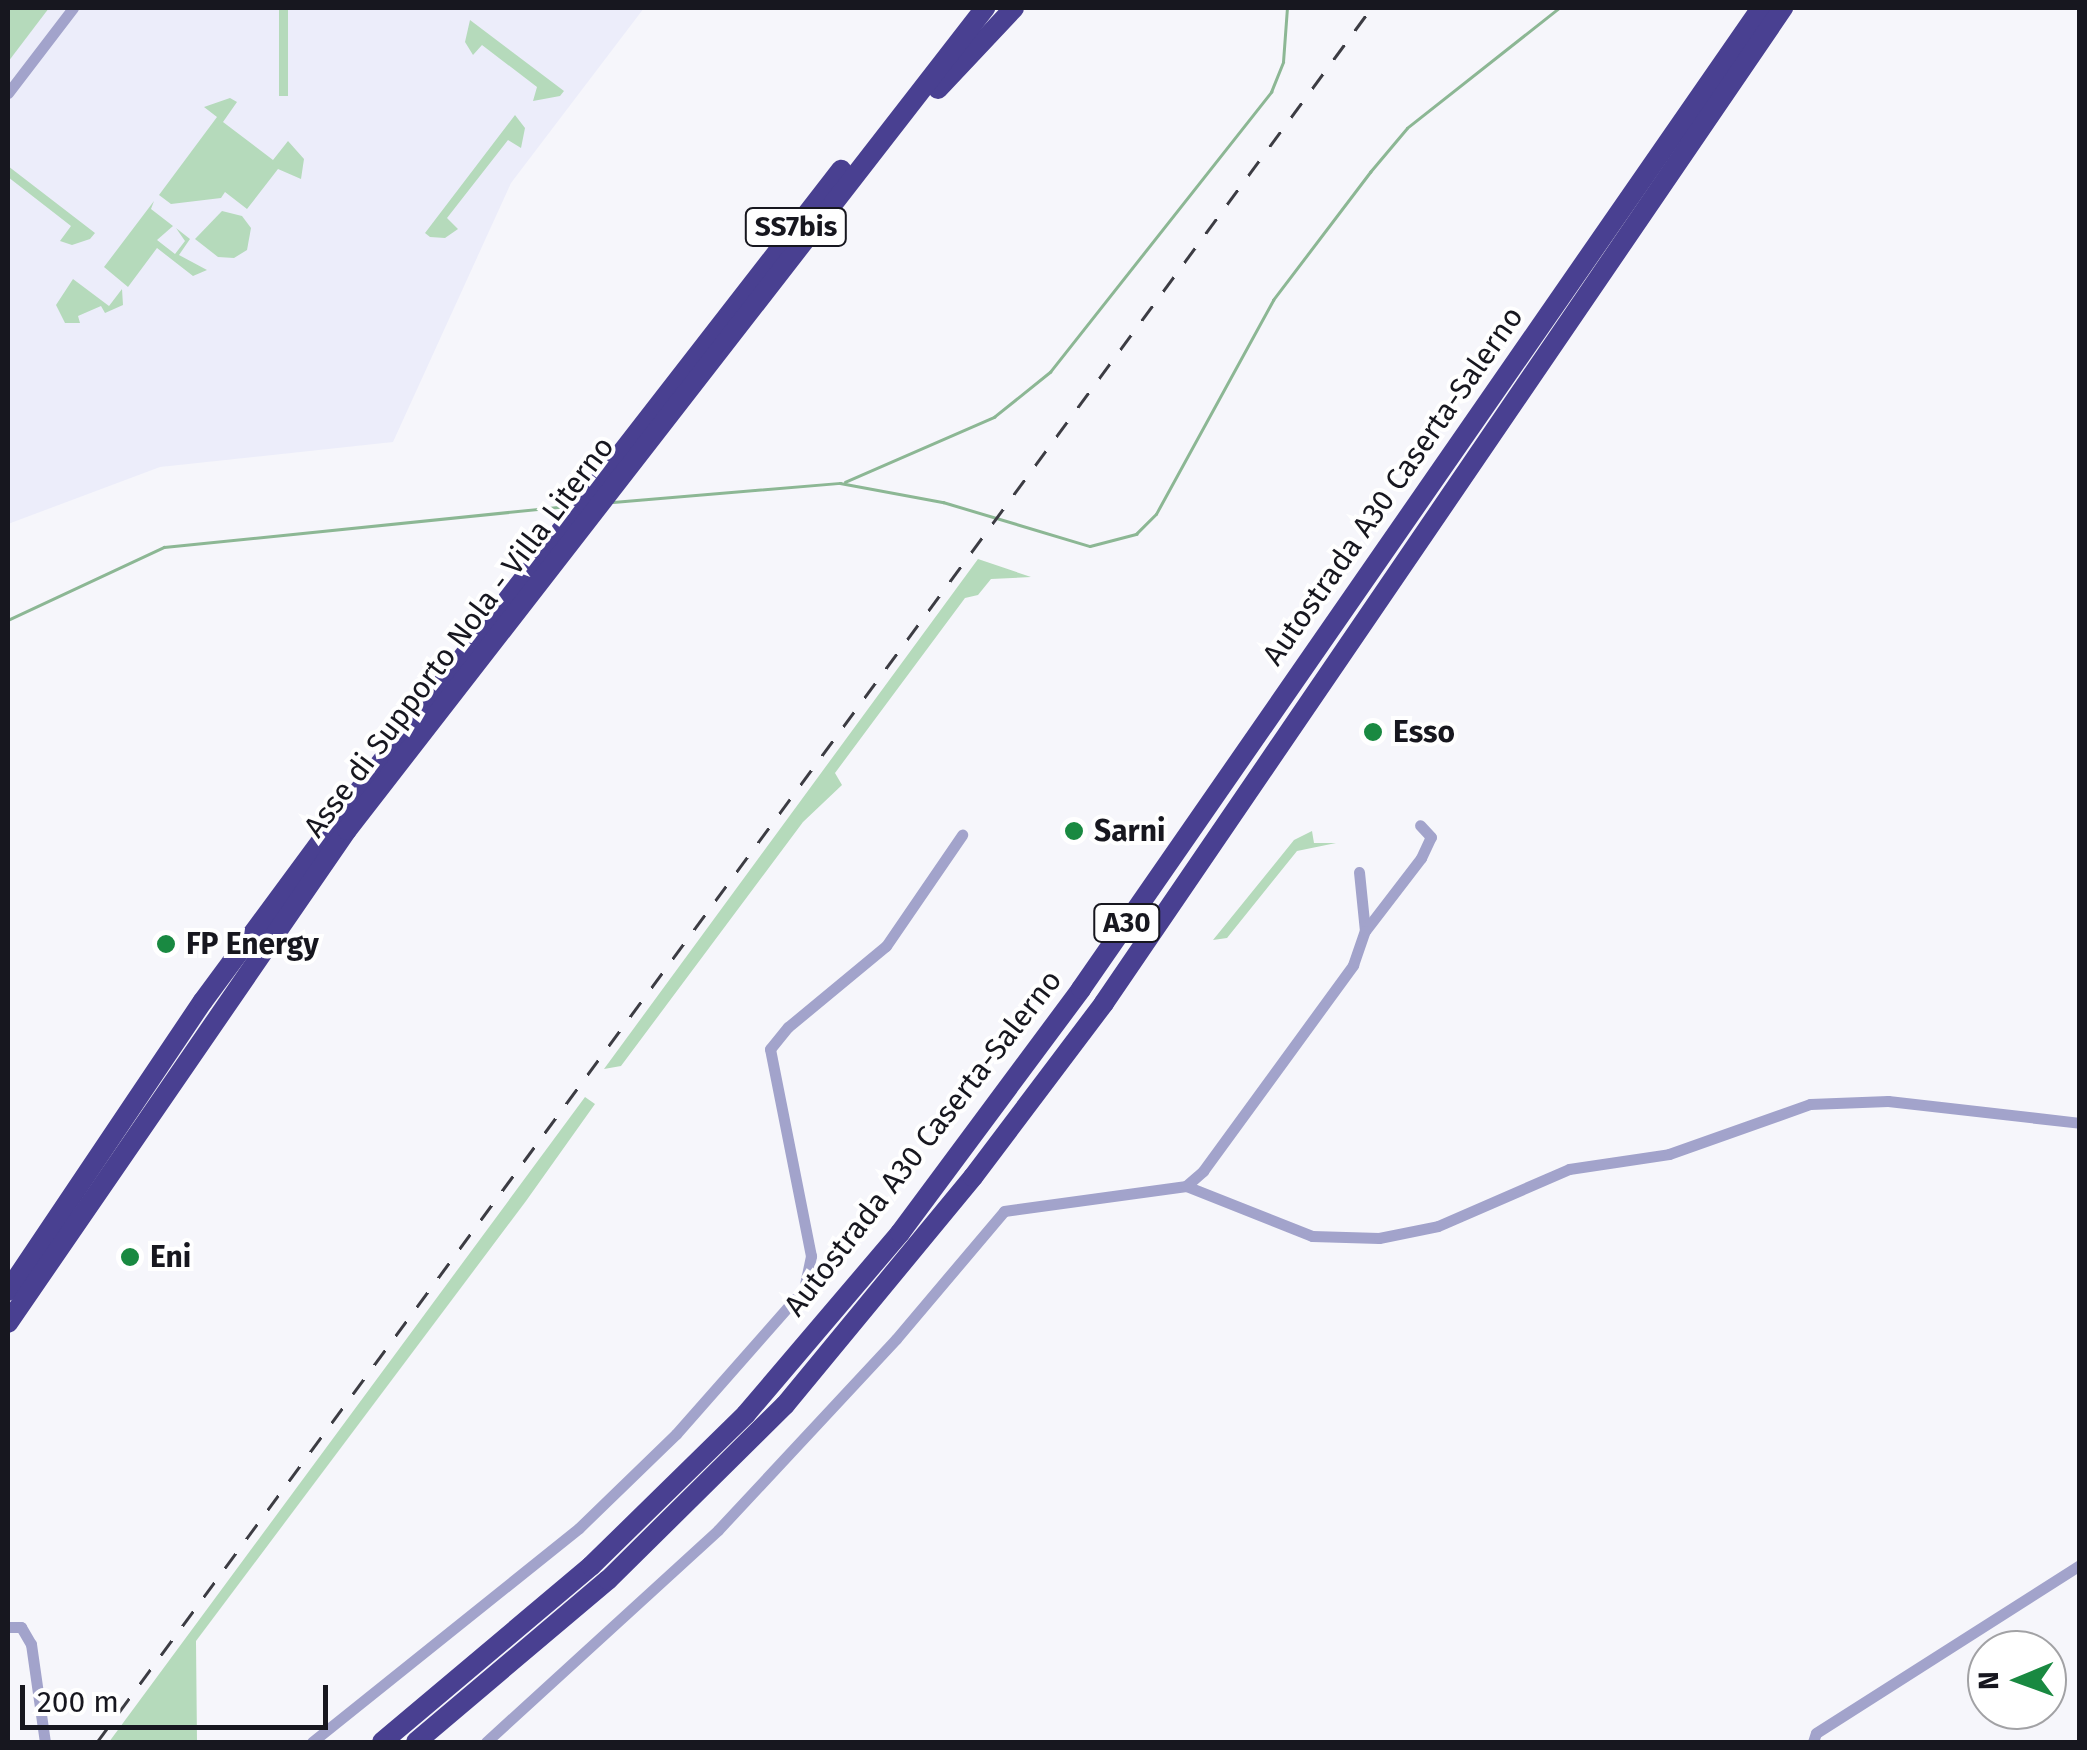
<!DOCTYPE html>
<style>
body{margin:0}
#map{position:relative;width:2087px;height:1750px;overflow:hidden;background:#f6f6fb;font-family:"Fira Sans",sans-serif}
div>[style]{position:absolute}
.built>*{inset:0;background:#ecedfa}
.green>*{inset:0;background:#b5dabb;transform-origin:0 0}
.stream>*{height:2.5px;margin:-1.25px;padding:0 1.25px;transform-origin:1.25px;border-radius:1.25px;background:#8cb794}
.street>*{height:11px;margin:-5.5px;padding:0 5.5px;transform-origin:5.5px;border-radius:5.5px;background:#a2a3cb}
.highway>*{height:20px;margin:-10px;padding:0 10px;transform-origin:10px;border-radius:10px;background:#494091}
.rail>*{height:2.5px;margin-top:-1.25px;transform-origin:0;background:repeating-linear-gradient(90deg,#3c3c43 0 18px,transparent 0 36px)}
.dots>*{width:28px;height:28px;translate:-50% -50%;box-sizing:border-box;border:5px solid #fff;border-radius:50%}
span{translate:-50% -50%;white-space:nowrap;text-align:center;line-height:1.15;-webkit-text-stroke:8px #fff;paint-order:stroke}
.shield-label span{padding:2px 8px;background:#fff;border:2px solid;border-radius:8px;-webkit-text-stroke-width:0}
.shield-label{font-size:28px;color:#17171f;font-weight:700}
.street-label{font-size:30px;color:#17171f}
.poi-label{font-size:30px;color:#17171f;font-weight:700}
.left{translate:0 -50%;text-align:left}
.frame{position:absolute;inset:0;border:10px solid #17171f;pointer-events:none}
.north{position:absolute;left:1967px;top:1630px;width:100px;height:100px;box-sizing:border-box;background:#fff;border:2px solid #a2a2a5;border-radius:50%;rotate:269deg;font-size:28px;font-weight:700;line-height:40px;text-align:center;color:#17171f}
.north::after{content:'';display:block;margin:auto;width:35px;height:45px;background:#198941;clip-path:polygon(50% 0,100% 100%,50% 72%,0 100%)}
.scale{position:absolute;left:20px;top:1685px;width:308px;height:45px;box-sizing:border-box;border:5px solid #17171f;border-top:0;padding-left:12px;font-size:30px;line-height:35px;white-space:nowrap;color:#17171f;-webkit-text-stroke:8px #fff;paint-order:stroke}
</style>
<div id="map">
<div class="built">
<div style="clip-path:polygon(8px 8px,644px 8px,511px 183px,393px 442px,160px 467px,8px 524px)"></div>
</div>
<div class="green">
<div style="clip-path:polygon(8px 8px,49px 8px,8px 62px)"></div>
<div style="left:279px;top:8px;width:9px;height:88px"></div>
<div style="clip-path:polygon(470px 20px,564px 91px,560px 96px,533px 101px,537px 87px,482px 45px,473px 55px,465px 42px)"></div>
<div style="clip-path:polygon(230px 98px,237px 102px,223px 122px,273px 160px,288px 141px,304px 159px,301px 179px,278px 169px,247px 209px,225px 192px,221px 198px,171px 204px,159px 195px,217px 117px,204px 107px)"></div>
<div style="clip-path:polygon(515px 115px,525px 128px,521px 148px,508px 140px,447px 218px,458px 229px,445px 238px,430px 237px,425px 233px)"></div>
<div style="clip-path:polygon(8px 166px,95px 233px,90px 239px,72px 245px,60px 241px,71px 226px,8px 177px)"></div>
<div style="clip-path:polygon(154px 201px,151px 209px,173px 226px,157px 240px,175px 254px,185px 241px,176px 228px,190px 239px,179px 255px,207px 270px,193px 276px,157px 248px,128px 287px,104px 267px)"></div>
<div style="clip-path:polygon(222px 211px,242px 216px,251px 228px,247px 250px,234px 258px,218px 257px,195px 239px)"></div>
<div style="clip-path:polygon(73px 279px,109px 306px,122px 289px,123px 305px,105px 313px,101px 306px,78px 316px,80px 323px,65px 323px,56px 305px)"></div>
<div style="clip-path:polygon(978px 559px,1031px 577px,991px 579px,978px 595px,965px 598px,835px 773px,842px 785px,803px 822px,621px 1066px,604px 1069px)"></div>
<div style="clip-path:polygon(1312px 831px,1314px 843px,1336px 843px,1297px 851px,1227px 938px,1213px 940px,1294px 840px)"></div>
<div style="clip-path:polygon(585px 1097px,595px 1104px,526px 1201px,196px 1641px,197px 1742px,109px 1742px)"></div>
</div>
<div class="stream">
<div style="left:845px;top:482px;width:163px;rotate:-23.6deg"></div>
<div style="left:994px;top:417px;width:72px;rotate:-38.8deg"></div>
<div style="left:1050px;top:372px;width:357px;rotate:-51.7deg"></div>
<div style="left:1271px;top:92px;width:32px;rotate:-68deg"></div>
<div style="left:1283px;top:62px;width:54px;rotate:-85.8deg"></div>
<div style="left:613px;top:502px;width:228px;rotate:-4.8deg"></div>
<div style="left:840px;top:483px;width:105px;rotate:10.5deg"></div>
<div style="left:943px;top:502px;width:153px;rotate:16.7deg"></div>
<div style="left:1090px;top:546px;width:48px;rotate:-14.6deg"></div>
<div style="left:1136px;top:534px;width:28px;rotate:-45deg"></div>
<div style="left:1156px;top:514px;width:244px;rotate:-61.3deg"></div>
<div style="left:1273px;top:300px;width:161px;rotate:-52.8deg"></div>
<div style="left:1370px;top:172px;width:57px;rotate:-49.9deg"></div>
<div style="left:1407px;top:128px;width:194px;rotate:-38.3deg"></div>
<div style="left:8px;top:620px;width:172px;rotate:-25.1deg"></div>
<div style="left:164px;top:547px;width:408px;rotate:-5.8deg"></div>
</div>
<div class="street">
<div style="left:8px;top:93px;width:107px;rotate:-52.6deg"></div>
<div style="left:1359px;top:872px;width:59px;rotate:84.2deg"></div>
<div style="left:1365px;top:931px;width:92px;rotate:-52.5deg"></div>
<div style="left:1421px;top:858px;width:23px;rotate:-65deg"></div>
<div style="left:1431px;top:837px;width:16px;rotate:-133deg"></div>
<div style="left:1186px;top:1186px;width:136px;rotate:21.6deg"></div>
<div style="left:1312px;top:1236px;width:67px;rotate:1.7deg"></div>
<div style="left:1379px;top:1238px;width:60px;rotate:-11.5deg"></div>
<div style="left:1438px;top:1226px;width:143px;rotate:-23.5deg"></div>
<div style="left:1569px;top:1169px;width:101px;rotate:-8.5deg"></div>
<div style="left:1669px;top:1154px;width:150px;rotate:-19.5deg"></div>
<div style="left:1810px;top:1104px;width:78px;rotate:-2.2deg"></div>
<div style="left:1888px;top:1101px;width:193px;rotate:6.5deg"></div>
<div style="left:8px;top:1627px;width:13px"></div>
<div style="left:21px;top:1627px;width:20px;rotate:60deg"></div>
<div style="left:31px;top:1644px;width:99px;rotate:81.9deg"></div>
<div style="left:312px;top:1742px;width:342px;rotate:-38.7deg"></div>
<div style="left:579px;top:1528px;width:135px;rotate:-44.1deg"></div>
<div style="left:676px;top:1434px;width:193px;rotate:-48.6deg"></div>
<div style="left:804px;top:1289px;width:34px;rotate:-78deg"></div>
<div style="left:811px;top:1256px;width:211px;rotate:-101.2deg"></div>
<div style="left:770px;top:1049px;width:28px;rotate:-51deg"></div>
<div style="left:788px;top:1027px;width:127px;rotate:-39.6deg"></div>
<div style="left:886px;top:946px;width:135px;rotate:-55.6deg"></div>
<div style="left:486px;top:1742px;width:314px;rotate:-42.4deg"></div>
<div style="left:718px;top:1530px;width:261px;rotate:-47deg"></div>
<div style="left:896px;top:1339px;width:167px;rotate:-49.8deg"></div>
<div style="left:1004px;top:1211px;width:184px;rotate:-7.8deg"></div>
<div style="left:1186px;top:1186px;width:23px;rotate:-41deg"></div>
<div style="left:1203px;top:1171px;width:255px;rotate:-53.9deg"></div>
<div style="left:1353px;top:965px;width:36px;rotate:-71deg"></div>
<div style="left:1813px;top:1742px;width:9px;rotate:-72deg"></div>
<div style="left:1816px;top:1733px;width:313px;rotate:-32.5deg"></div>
</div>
<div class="highway">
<div style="left:938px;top:89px;width:111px;rotate:-46.8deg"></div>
<div style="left:8px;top:1291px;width:349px;rotate:-56.1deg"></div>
<div style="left:203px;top:1001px;width:226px;rotate:-53.6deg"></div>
<div style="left:337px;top:819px;width:822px;rotate:-52.17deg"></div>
<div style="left:8px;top:1323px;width:598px;rotate:-55.49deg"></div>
<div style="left:347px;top:830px;width:1041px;rotate:-52.18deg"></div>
<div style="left:382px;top:1742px;width:273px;rotate:-40.1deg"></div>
<div style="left:591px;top:1566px;width:217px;rotate:-44.4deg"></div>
<div style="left:746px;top:1414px;width:238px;rotate:-49.6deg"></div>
<div style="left:900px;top:1233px;width:304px;rotate:-53.4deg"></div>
<div style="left:1081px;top:989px;width:1194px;rotate:-55.27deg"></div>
<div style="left:416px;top:1742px;width:251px;rotate:-40.2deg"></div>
<div style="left:608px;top:1580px;width:249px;rotate:-44.7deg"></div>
<div style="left:785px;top:1405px;width:296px;rotate:-50.5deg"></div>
<div style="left:973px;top:1177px;width:218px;rotate:-53deg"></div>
<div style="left:1104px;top:1003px;width:1205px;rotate:-55.69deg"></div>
</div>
<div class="rail">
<div style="left:97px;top:1742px;width:2152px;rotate:-53.69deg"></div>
</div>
<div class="dots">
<div style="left:1373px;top:732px;background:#198941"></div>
<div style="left:1074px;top:831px;background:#198941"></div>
<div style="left:166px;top:944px;background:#198941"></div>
<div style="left:130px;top:1257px;background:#198941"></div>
</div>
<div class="shield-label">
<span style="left:796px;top:227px">SS7bis</span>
<span style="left:1127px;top:923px">A30</span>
</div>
<div class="street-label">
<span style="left:1393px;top:486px;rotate:-55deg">Autostrada A30 Caserta-Salerno</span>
<span style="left:459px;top:637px;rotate:-53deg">Asse di Supporto Nola - Villa Literno</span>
<span style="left:923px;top:1143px;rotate:-52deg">Autostrada A30 Caserta-Salerno</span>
</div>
<div class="poi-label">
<span class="left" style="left:1393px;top:732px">Esso</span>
<span class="left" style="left:1094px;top:831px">Sarni</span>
<span class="left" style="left:186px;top:944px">FP Energy</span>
<span class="left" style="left:150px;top:1257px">Eni</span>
</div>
<div class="frame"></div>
<div class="north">N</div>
<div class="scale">200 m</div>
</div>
